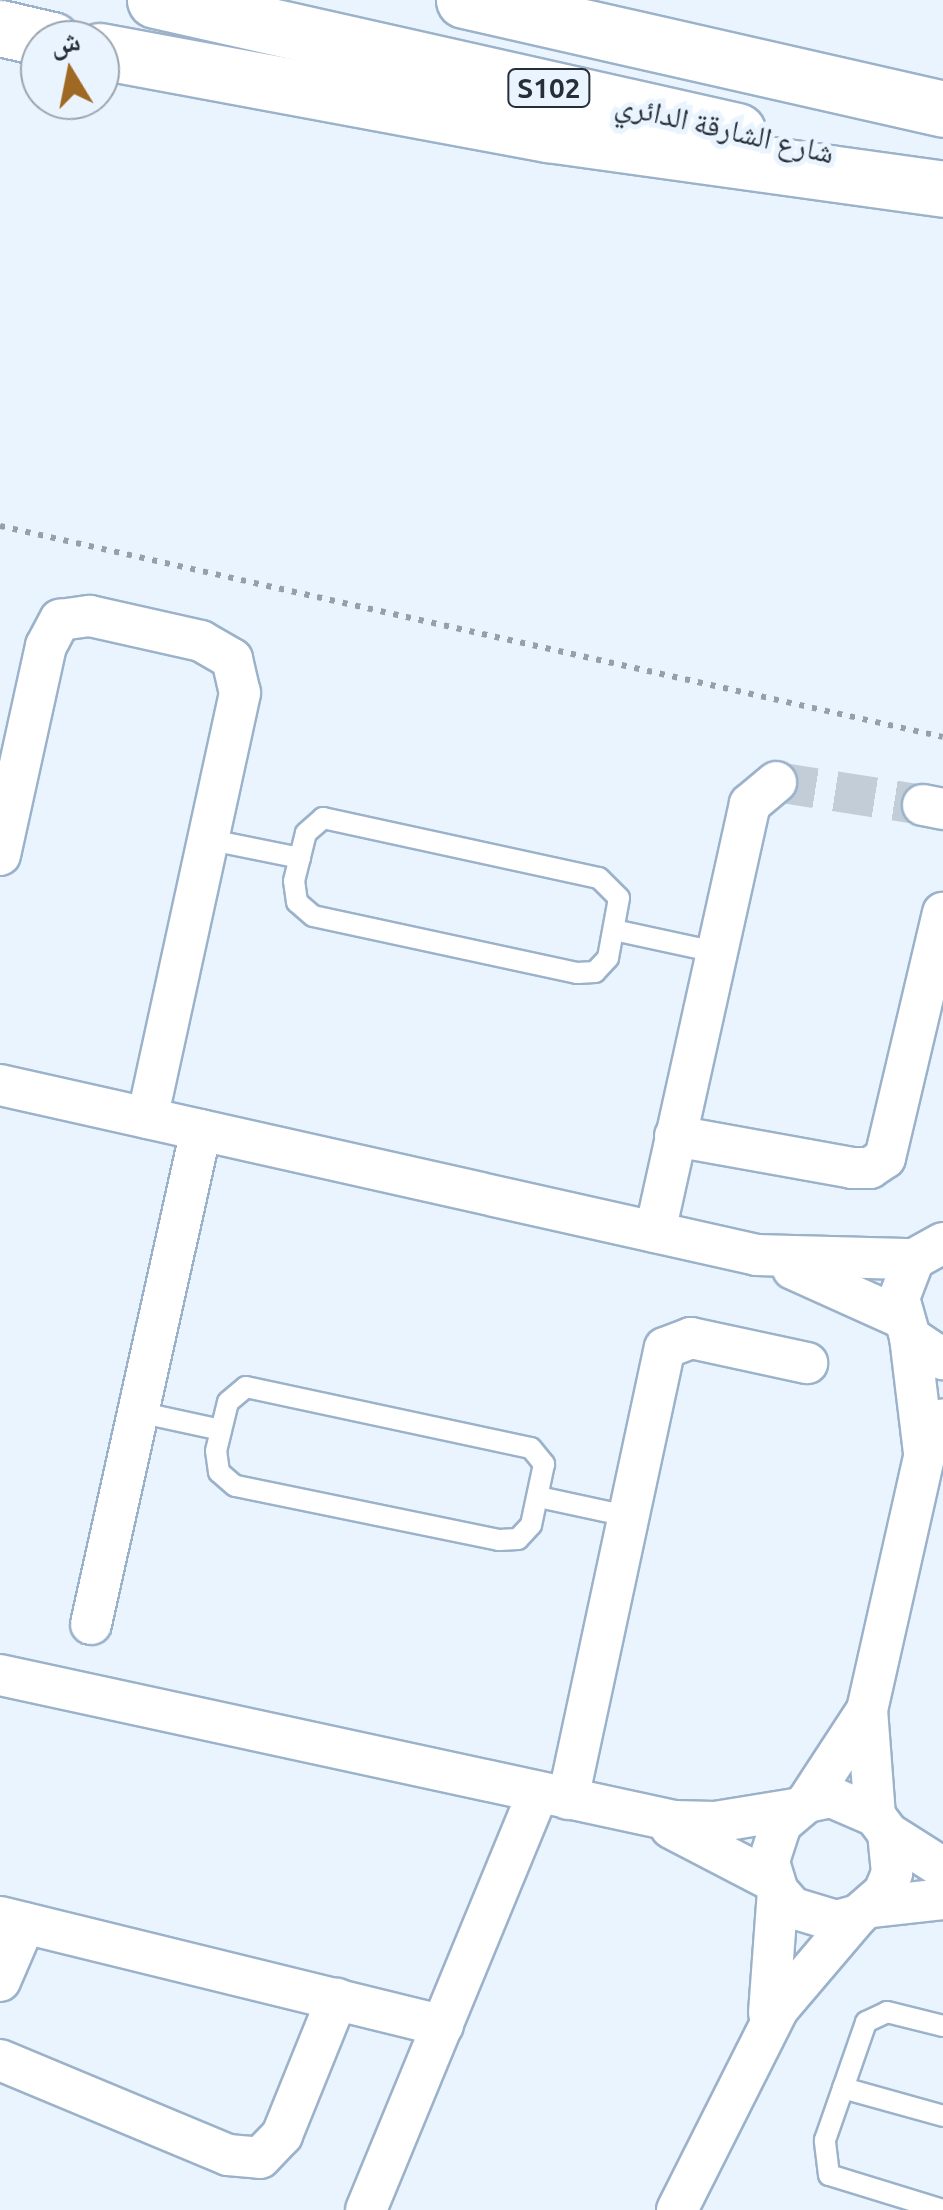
<!DOCTYPE html>
<meta charset="utf-8">
<style>
body{margin:0}
#map{position:relative;width:943px;height:2210px;overflow:hidden;background:#eaf4fe;font-family:Ubuntu,"Noto Naskh Arabic",sans-serif}
div>[style]{position:absolute}
.street-tunnel>*{height:40px;margin-top:-20px;transform-origin:0;background:repeating-linear-gradient(90deg,#c3cdd7 0 40px,transparent 0 60px)}
.path>*{height:6px;margin-top:-3px;transform-origin:0;background:repeating-linear-gradient(90deg,#97a0aa 0 5px,transparent 0 13px)}
.roads{filter:drop-shadow(2px 0 #9bb2ca) drop-shadow(-2px 0 #9bb2ca) drop-shadow(0 2px #9bb2ca) drop-shadow(0 -2px #9bb2ca)}
.lane>*{height:20px;margin:-10px;padding:0 10px;transform-origin:10px;border-radius:10px;background:#fff}
.street>*{height:40px;margin:-20px;padding:0 20px;transform-origin:20px;border-radius:20px;background:#fff}
.highway>*{height:55px;margin:-27.5px;padding:0 27.5px;transform-origin:27.5px;border-radius:27.5px;background:#fff}
span{translate:-50% -50%;white-space:nowrap;text-align:center;line-height:1.15;-webkit-text-stroke:10px #eaf4fe;paint-order:stroke}
.shield-label span{padding:2px 8px;background:#eaf4fe;border:2px solid;border-radius:8px;-webkit-text-stroke-width:0}
.shield-label{font-size:28px;color:#262f39;font-weight:700}
.street-label{font-size:30px;color:#262f39}
.north{position:absolute;left:20px;top:20px;width:100px;height:100px;box-sizing:border-box;background:#eaf4fe;border:2px solid #9ca5af;border-radius:50%;rotate:350deg;font-size:28px;font-weight:700;line-height:40px;text-align:center;color:#262f39}
.north::after{content:'';display:block;margin:auto;width:35px;height:45px;background:#9f6923;clip-path:polygon(50% 0,100% 100%,50% 72%,0 100%)}
</style>
<div id="map">
<div class="street-tunnel">
<div style="left:776px;top:782px;width:149px;rotate:8.9deg"></div>
</div>
<div class="path">
<div style="left:0;top:526px;width:966px;rotate:12.61deg"></div>
</div>
<div class="roads">
<div class="lane">
<div style="left:323px;top:818px;width:282px;rotate:12.3deg"></div>
<div style="left:599px;top:878px;width:28px;rotate:45deg"></div>
<div style="left:619px;top:898px;width:61px;rotate:100.4deg"></div>
<div style="left:608px;top:958px;width:19px;rotate:133deg"></div>
<div style="left:595px;top:972px;width:18px;rotate:177deg"></div>
<div style="left:577px;top:973px;width:270px;rotate:-167.8deg"></div>
<div style="left:313px;top:916px;width:21px;rotate:-139deg"></div>
<div style="left:297px;top:902px;width:21px;rotate:-98deg"></div>
<div style="left:294px;top:881px;width:49px;rotate:-76deg"></div>
<div style="left:306px;top:833px;width:23px;rotate:-41deg"></div>
<div style="left:206px;top:839px;width:96px;rotate:11.4deg"></div>
<div style="left:614px;top:930px;width:104px;rotate:12.2deg"></div>
<div style="left:246px;top:1387px;width:291px;rotate:12.1deg"></div>
<div style="left:531px;top:1448px;width:21px;rotate:51deg"></div>
<div style="left:544px;top:1464px;width:62px;rotate:102deg"></div>
<div style="left:531px;top:1525px;width:19px;rotate:133deg"></div>
<div style="left:518px;top:1539px;width:19px;rotate:177deg"></div>
<div style="left:499px;top:1540px;width:269px;rotate:-168.4deg"></div>
<div style="left:235px;top:1486px;width:21px;rotate:-139deg"></div>
<div style="left:219px;top:1472px;width:21px;rotate:-98deg"></div>
<div style="left:216px;top:1451px;width:50px;rotate:-76.2deg"></div>
<div style="left:228px;top:1402px;width:23px;rotate:-40deg"></div>
<div style="left:138px;top:1412px;width:85px;rotate:12.2deg"></div>
<div style="left:539px;top:1497px;width:90px;rotate:12.2deg"></div>
<div style="left:843px;top:2088px;width:104px;rotate:15.6deg"></div>
<div style="left:943px;top:2210px;width:119px;rotate:-162.9deg"></div>
<div style="left:829px;top:2175px;width:35px;rotate:-97deg"></div>
<div style="left:825px;top:2140px;width:125px;rotate:-70.8deg"></div>
<div style="left:866px;top:2022px;width:23px;rotate:-25deg"></div>
<div style="left:887px;top:2012px;width:58px;rotate:14deg"></div>
</div>
<div class="street">
<div style="left:923px;top:805px;width:20px;rotate:11deg"></div>
<div style="left:0;top:855px;width:214px;rotate:-77.6deg"></div>
<div style="left:46px;top:646px;width:30px;rotate:-62deg"></div>
<div style="left:60px;top:620px;width:30px;rotate:-8deg"></div>
<div style="left:90px;top:616px;width:114px;rotate:12.7deg"></div>
<div style="left:201px;top:641px;width:36px;rotate:30deg"></div>
<div style="left:232px;top:659px;width:35px;rotate:77deg"></div>
<div style="left:240px;top:693px;width:435px;rotate:102.3deg"></div>
<div style="left:0;top:1085px;width:776px;rotate:12.66deg"></div>
<div style="left:757px;top:1255px;width:157px;rotate:1.5deg"></div>
<div style="left:675px;top:1136px;width:180px;rotate:10.2deg"></div>
<div style="left:852px;top:1168px;width:18px"></div>
<div style="left:870px;top:1168px;width:18px;rotate:-34deg"></div>
<div style="left:885px;top:1158px;width:252px;rotate:-76.7deg"></div>
<div style="left:655px;top:1232px;width:438px;rotate:-77.5deg"></div>
<div style="left:750px;top:804px;width:34px;rotate:-40deg"></div>
<div style="left:943px;top:1243px;width:33px;rotate:151deg"></div>
<div style="left:914px;top:1259px;width:42px;rotate:111deg"></div>
<div style="left:899px;top:1298px;width:41px;rotate:74.2deg"></div>
<div style="left:910px;top:1337px;width:40px;rotate:34deg"></div>
<div style="left:793px;top:1269px;width:120px;rotate:24.2deg"></div>
<div style="left:910px;top:1337px;width:117px;rotate:83.1deg"></div>
<div style="left:91px;top:1624px;width:506px;rotate:-77.45deg"></div>
<div style="left:0;top:1675px;width:690px;rotate:12.22deg"></div>
<div style="left:674px;top:1821px;width:41px;rotate:1.4deg"></div>
<div style="left:715px;top:1822px;width:81px;rotate:-9.2deg"></div>
<div style="left:568px;top:1799px;width:461px;rotate:-77.9deg"></div>
<div style="left:665px;top:1348px;width:28px;rotate:-21deg"></div>
<div style="left:691px;top:1338px;width:119px;rotate:12.2deg"></div>
<div style="left:807px;top:1802px;width:110px;rotate:-56.9deg"></div>
<div style="left:875px;top:1816px;width:48px;rotate:-156.6deg"></div>
<div style="left:831px;top:1797px;width:25px;rotate:168deg"></div>
<div style="left:807px;top:1802px;width:34px;rotate:140deg"></div>
<div style="left:781px;top:1824px;width:40px;rotate:108deg"></div>
<div style="left:769px;top:1862px;width:30px;rotate:73deg"></div>
<div style="left:778px;top:1891px;width:23px;rotate:49deg"></div>
<div style="left:793px;top:1908px;width:45px;rotate:16.8deg"></div>
<div style="left:836px;top:1921px;width:23px;rotate:-15deg"></div>
<div style="left:858px;top:1915px;width:35px;rotate:-41deg"></div>
<div style="left:884px;top:1892px;width:21px;rotate:-67deg"></div>
<div style="left:892px;top:1873px;width:40px;rotate:-95.7deg"></div>
<div style="left:888px;top:1833px;width:21px;rotate:-127deg"></div>
<div style="left:875px;top:1816px;width:106px;rotate:-94.3deg"></div>
<div style="left:867px;top:1710px;width:259px;rotate:-77.3deg"></div>
<div style="left:924px;top:1457px;width:42px;rotate:-63.4deg"></div>
<div style="left:671px;top:1828px;width:115px;rotate:27.5deg"></div>
<div style="left:888px;top:1833px;width:65px;rotate:32.5deg"></div>
<div style="left:871px;top:1907px;width:72px;rotate:-6.3deg"></div>
<div style="left:0;top:1917px;width:456px;rotate:13.8deg"></div>
<div style="left:0;top:1981px;width:63px;rotate:-66.7deg"></div>
<div style="left:769px;top:2013px;width:122px;rotate:-85.8deg"></div>
<div style="left:0;top:2060px;width:247px;rotate:22.6deg"></div>
<div style="left:228px;top:2155px;width:32px;rotate:5deg"></div>
<div style="left:260px;top:2158px;width:32px;rotate:-46deg"></div>
<div style="left:282px;top:2135px;width:147px;rotate:-68deg"></div>
<div style="left:366px;top:2210px;width:451px;rotate:-67.6deg"></div>
<div style="left:677px;top:2210px;width:225px;rotate:-63.3deg"></div>
<div style="left:778px;top:2009px;width:123px;rotate:-49.6deg"></div>
</div>
<div class="highway">
<div style="left:155px;top:0;width:597px;rotate:12.69deg"></div>
<div style="left:464px;top:0;width:491px;rotate:12.8deg"></div>
<div style="left:0;top:28px;width:53px;rotate:13deg"></div>
<div style="left:100px;top:51px;width:456px;rotate:10.5deg"></div>
<div style="left:548px;top:134px;width:399px;rotate:7.9deg"></div>
</div>
</div>
<div class="shield-label">
<span style="left:549px;top:88px">S102</span>
</div>
<div class="street-label">
<span style="left:725px;top:128px;rotate:13deg">شارع الشارقة الدائري</span>
</div>
<div class="north">ش</div>
</div>
